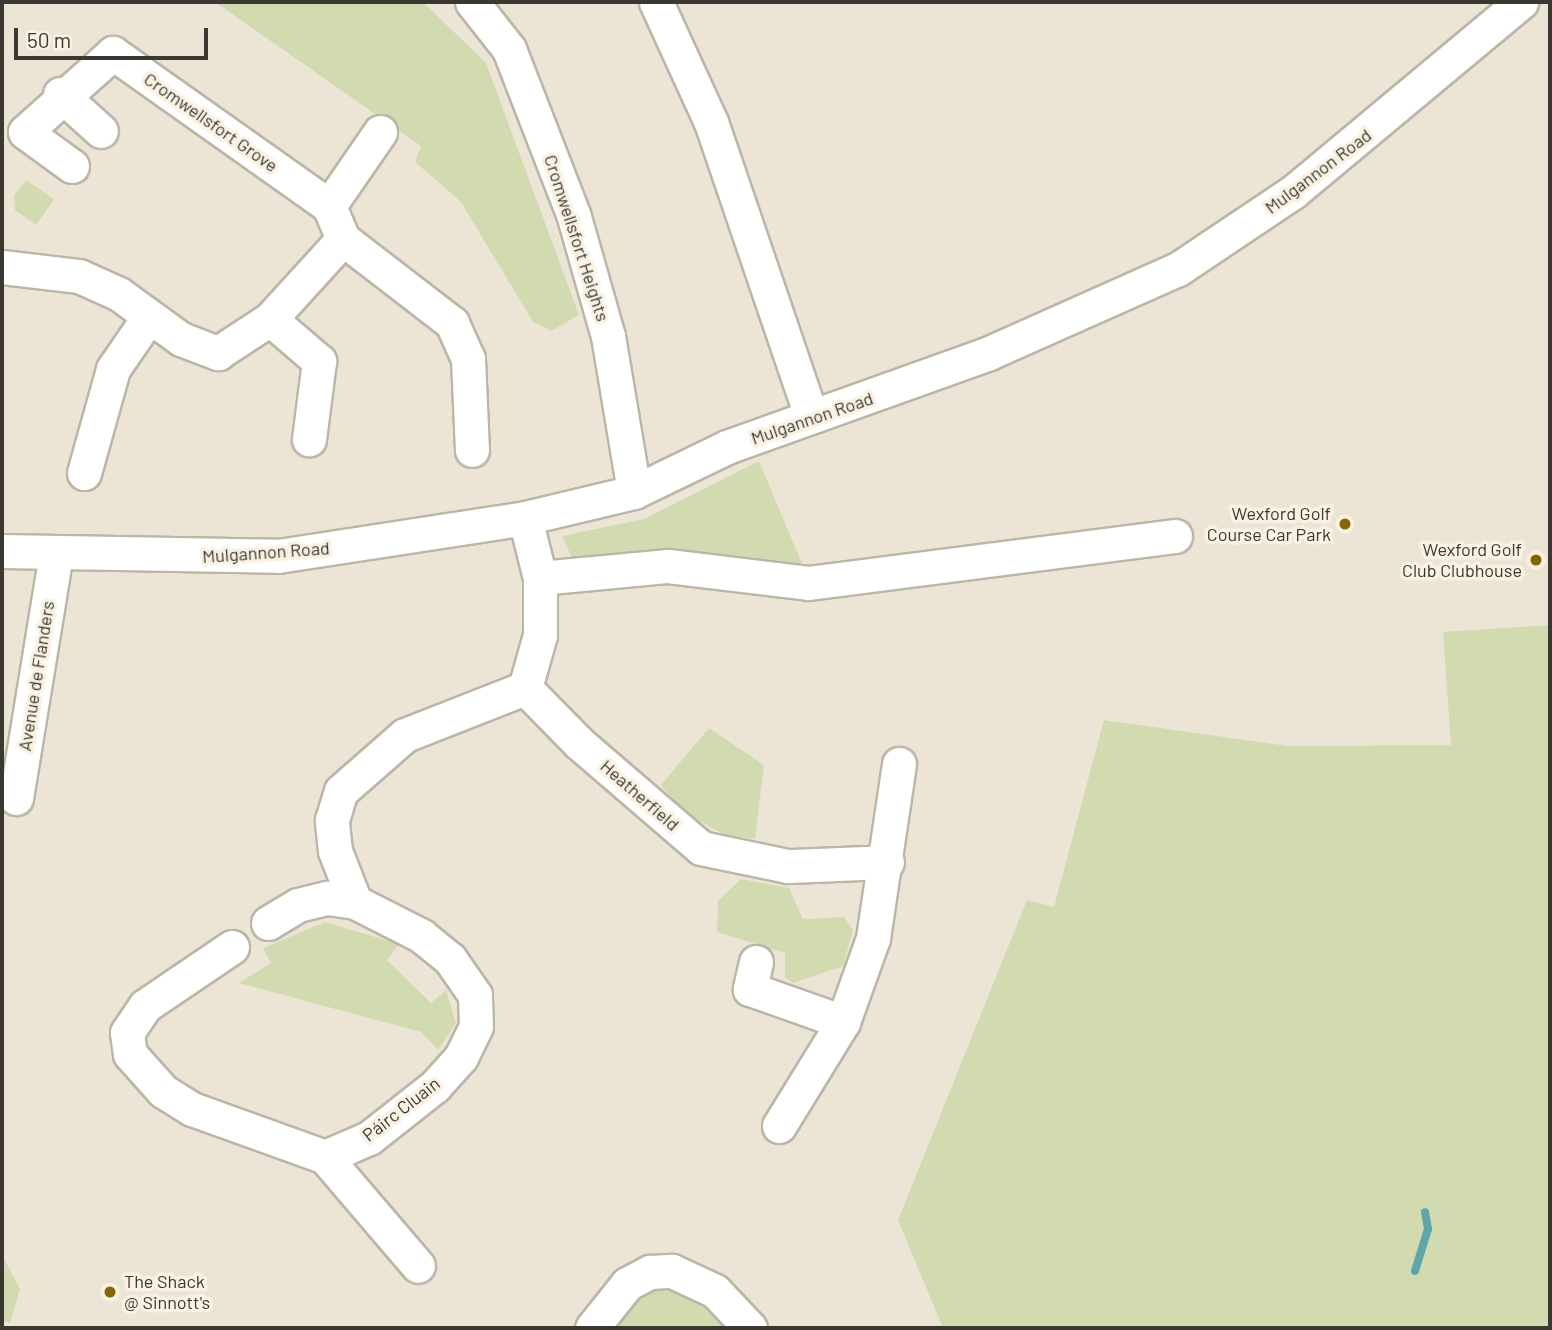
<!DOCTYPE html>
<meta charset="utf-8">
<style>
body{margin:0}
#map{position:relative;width:1552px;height:1330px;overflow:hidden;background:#ece5d5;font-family:Barlow,sans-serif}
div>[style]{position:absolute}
.green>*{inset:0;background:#d2dbb0}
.stream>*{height:8px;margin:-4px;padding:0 4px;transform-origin:4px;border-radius:4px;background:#5da6ab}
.roads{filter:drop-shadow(2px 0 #bcb6a7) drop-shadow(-2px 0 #bcb6a7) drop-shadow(0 2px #bcb6a7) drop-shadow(0 -2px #bcb6a7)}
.minor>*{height:33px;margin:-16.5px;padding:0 16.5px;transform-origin:16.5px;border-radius:16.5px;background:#fff}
.dots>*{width:19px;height:19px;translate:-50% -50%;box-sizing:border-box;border:4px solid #f9f2e2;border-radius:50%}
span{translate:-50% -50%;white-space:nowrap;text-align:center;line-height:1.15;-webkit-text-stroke:7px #f9f2e2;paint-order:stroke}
.street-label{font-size:18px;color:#3b3832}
.poi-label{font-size:18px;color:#3b3832}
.right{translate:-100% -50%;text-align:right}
.left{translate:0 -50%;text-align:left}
.frame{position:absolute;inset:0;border:4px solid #3b3832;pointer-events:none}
.scale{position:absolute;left:14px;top:28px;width:194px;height:32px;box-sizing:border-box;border:4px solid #3b3832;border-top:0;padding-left:9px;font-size:21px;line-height:24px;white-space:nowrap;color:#3b3832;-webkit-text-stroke:5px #f9f2e2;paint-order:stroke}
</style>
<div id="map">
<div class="green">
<div style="clip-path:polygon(215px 2px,423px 2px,486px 63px,579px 315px,551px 331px,533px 322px,461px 202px,415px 162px,421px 146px)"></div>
<div style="clip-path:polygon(26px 180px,54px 199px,36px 225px,15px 210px,14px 195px)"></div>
<div style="clip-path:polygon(759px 461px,803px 566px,703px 552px,572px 558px,562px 536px,644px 519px)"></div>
<div style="clip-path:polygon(1550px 625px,1550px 1328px,943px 1328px,898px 1220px,1027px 900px,1054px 907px,1104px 720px,1288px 746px,1451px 745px,1443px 632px)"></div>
<div style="clip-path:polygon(709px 728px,764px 765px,755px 839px,723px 834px,684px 812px,661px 785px)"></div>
<div style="clip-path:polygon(741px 879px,789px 888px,803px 919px,844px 917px,853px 930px,843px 966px,793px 983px,785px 978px,785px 953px,717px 932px,718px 901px)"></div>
<div style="clip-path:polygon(325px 922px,399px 944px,387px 960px,431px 1003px,446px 990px,456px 1023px,438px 1050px,421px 1032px,239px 983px,271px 963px,263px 948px)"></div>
<div style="clip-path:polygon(2px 1255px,20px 1289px,10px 1323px,2px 1321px)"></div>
<div style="clip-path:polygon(659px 1284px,690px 1290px,739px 1328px,606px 1328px,636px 1290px)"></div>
</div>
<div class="stream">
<div style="left:1415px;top:1271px;width:44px;rotate:-72.8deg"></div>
<div style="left:1428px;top:1229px;width:17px;rotate:-100deg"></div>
</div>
<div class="roads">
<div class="minor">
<div style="left:472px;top:2px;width:60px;rotate:51.8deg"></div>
<div style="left:509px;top:49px;width:180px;rotate:68.8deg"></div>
<div style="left:574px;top:217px;width:124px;rotate:74.1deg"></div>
<div style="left:608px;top:336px;width:158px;rotate:80.5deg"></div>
<div style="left:656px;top:2px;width:132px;rotate:65.4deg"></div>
<div style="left:711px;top:122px;width:311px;rotate:71.2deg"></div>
<div style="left:60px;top:94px;width:55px;rotate:42.1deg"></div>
<div style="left:329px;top:206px;width:90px;rotate:-55.4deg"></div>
<div style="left:343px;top:239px;width:138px;rotate:37.6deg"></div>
<div style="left:452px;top:323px;width:39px;rotate:66deg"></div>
<div style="left:468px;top:359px;width:91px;rotate:87.5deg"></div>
<div style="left:2px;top:267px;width:78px;rotate:6.7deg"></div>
<div style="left:79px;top:276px;width:44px;rotate:24.2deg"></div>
<div style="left:119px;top:294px;width:77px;rotate:36deg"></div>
<div style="left:181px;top:339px;width:40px;rotate:21deg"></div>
<div style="left:218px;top:353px;width:62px;rotate:-33.2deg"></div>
<div style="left:270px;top:319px;width:108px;rotate:-47.6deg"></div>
<div style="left:343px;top:239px;width:36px;rotate:-113deg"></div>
<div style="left:329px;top:206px;width:265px;rotate:-144.7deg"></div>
<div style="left:113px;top:53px;width:118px;rotate:138.1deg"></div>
<div style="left:25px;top:132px;width:58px;rotate:35.9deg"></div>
<div style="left:270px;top:319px;width:65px;rotate:40.6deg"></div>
<div style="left:319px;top:361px;width:79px;rotate:97.3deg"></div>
<div style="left:84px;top:473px;width:108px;rotate:-74.4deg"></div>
<div style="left:113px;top:369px;width:62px;rotate:-55.5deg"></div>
<div style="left:525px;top:518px;width:62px;rotate:76deg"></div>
<div style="left:540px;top:578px;width:57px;rotate:90deg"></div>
<div style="left:540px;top:635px;width:55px;rotate:105.8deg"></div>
<div style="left:525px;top:688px;width:77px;rotate:45.5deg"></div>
<div style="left:579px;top:743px;width:161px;rotate:40.7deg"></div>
<div style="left:701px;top:848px;width:89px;rotate:11.7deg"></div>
<div style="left:788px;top:866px;width:99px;rotate:-2.3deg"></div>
<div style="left:2px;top:551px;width:276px;rotate:1deg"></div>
<div style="left:278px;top:556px;width:250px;rotate:-8.7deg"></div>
<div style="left:525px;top:518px;width:112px;rotate:-13.4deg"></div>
<div style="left:634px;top:492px;width:103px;rotate:-25.8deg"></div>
<div style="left:727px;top:447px;width:278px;rotate:-19.7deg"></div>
<div style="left:989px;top:353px;width:207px;rotate:-24deg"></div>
<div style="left:1178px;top:269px;width:138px;rotate:-33.8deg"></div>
<div style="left:1293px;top:192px;width:297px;rotate:-39.8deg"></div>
<div style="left:540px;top:578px;width:129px;rotate:-5.4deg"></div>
<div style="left:668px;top:566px;width:141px;rotate:6.9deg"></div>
<div style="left:808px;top:583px;width:370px;rotate:-7.3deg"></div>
<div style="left:16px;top:798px;width:247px;rotate:-80.7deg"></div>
<div style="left:268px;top:923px;width:35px;rotate:-31deg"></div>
<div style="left:298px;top:905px;width:30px;rotate:-14deg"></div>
<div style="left:327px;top:898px;width:28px;rotate:8deg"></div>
<div style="left:232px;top:947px;width:105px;rotate:145.9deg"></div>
<div style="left:145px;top:1006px;width:32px;rotate:124deg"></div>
<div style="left:127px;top:1033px;width:21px;rotate:82deg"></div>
<div style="left:130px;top:1054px;width:50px;rotate:48.3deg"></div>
<div style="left:163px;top:1091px;width:34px;rotate:32deg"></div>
<div style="left:192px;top:1109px;width:141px;rotate:19.8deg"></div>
<div style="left:325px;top:1157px;width:48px;rotate:-23.4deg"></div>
<div style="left:369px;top:1138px;width:84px;rotate:-38.2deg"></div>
<div style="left:435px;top:1086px;width:39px;rotate:-48deg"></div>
<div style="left:461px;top:1057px;width:34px;rotate:-64deg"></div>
<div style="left:476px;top:1026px;width:31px;rotate:-92deg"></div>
<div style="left:475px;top:995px;width:44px;rotate:-124.8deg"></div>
<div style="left:450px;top:959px;width:36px;rotate:-141deg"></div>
<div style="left:422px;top:936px;width:75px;rotate:-153.1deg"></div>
<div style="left:355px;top:902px;width:55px;rotate:-111.4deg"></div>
<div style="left:335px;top:851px;width:31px;rotate:-96deg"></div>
<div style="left:332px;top:820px;width:30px;rotate:-73deg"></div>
<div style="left:341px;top:791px;width:85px;rotate:-41.2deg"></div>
<div style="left:405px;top:735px;width:129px;rotate:-21.4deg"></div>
<div style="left:756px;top:962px;width:28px;rotate:103deg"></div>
<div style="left:750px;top:989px;width:99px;rotate:19.5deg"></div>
<div style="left:779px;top:1126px;width:122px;rotate:-58.4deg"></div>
<div style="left:843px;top:1022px;width:89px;rotate:-70.3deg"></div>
<div style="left:873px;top:938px;width:176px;rotate:-81.5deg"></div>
<div style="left:325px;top:1157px;width:143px;rotate:49.5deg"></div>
<div style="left:592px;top:1328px;width:56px;rotate:-51.5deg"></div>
<div style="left:627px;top:1284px;width:26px;rotate:-28deg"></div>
<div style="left:650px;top:1272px;width:22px;rotate:-3deg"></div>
<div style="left:672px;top:1271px;width:47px;rotate:24.9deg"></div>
<div style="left:715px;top:1291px;width:51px;rotate:46.6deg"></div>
</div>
</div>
<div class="dots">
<div style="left:1345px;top:524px;background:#866600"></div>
<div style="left:1536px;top:560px;background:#866600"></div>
<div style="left:110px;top:1292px;background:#866600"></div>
</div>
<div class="street-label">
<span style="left:211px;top:122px;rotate:35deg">Cromwellsfort Grove</span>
<span style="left:1318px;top:171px;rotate:-37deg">Mulgannon Road</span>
<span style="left:577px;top:238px;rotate:72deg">Cromwellsfort Heights</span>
<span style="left:812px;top:418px;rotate:-19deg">Mulgannon Road</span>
<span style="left:266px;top:552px;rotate:-4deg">Mulgannon Road</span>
<span style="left:36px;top:676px;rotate:-81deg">Avenue de Flanders</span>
<span style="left:640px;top:795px;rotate:41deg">Heatherfield</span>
<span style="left:401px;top:1109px;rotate:-38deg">Páirc Cluain</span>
</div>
<div class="poi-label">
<span class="right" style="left:1331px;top:524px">Wexford Golf<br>Course Car Park</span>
<span class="right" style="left:1522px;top:560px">Wexford Golf<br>Club Clubhouse</span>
<span class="left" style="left:124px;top:1292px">The Shack<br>@ Sinnott's</span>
</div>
<div class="frame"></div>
<div class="scale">50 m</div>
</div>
